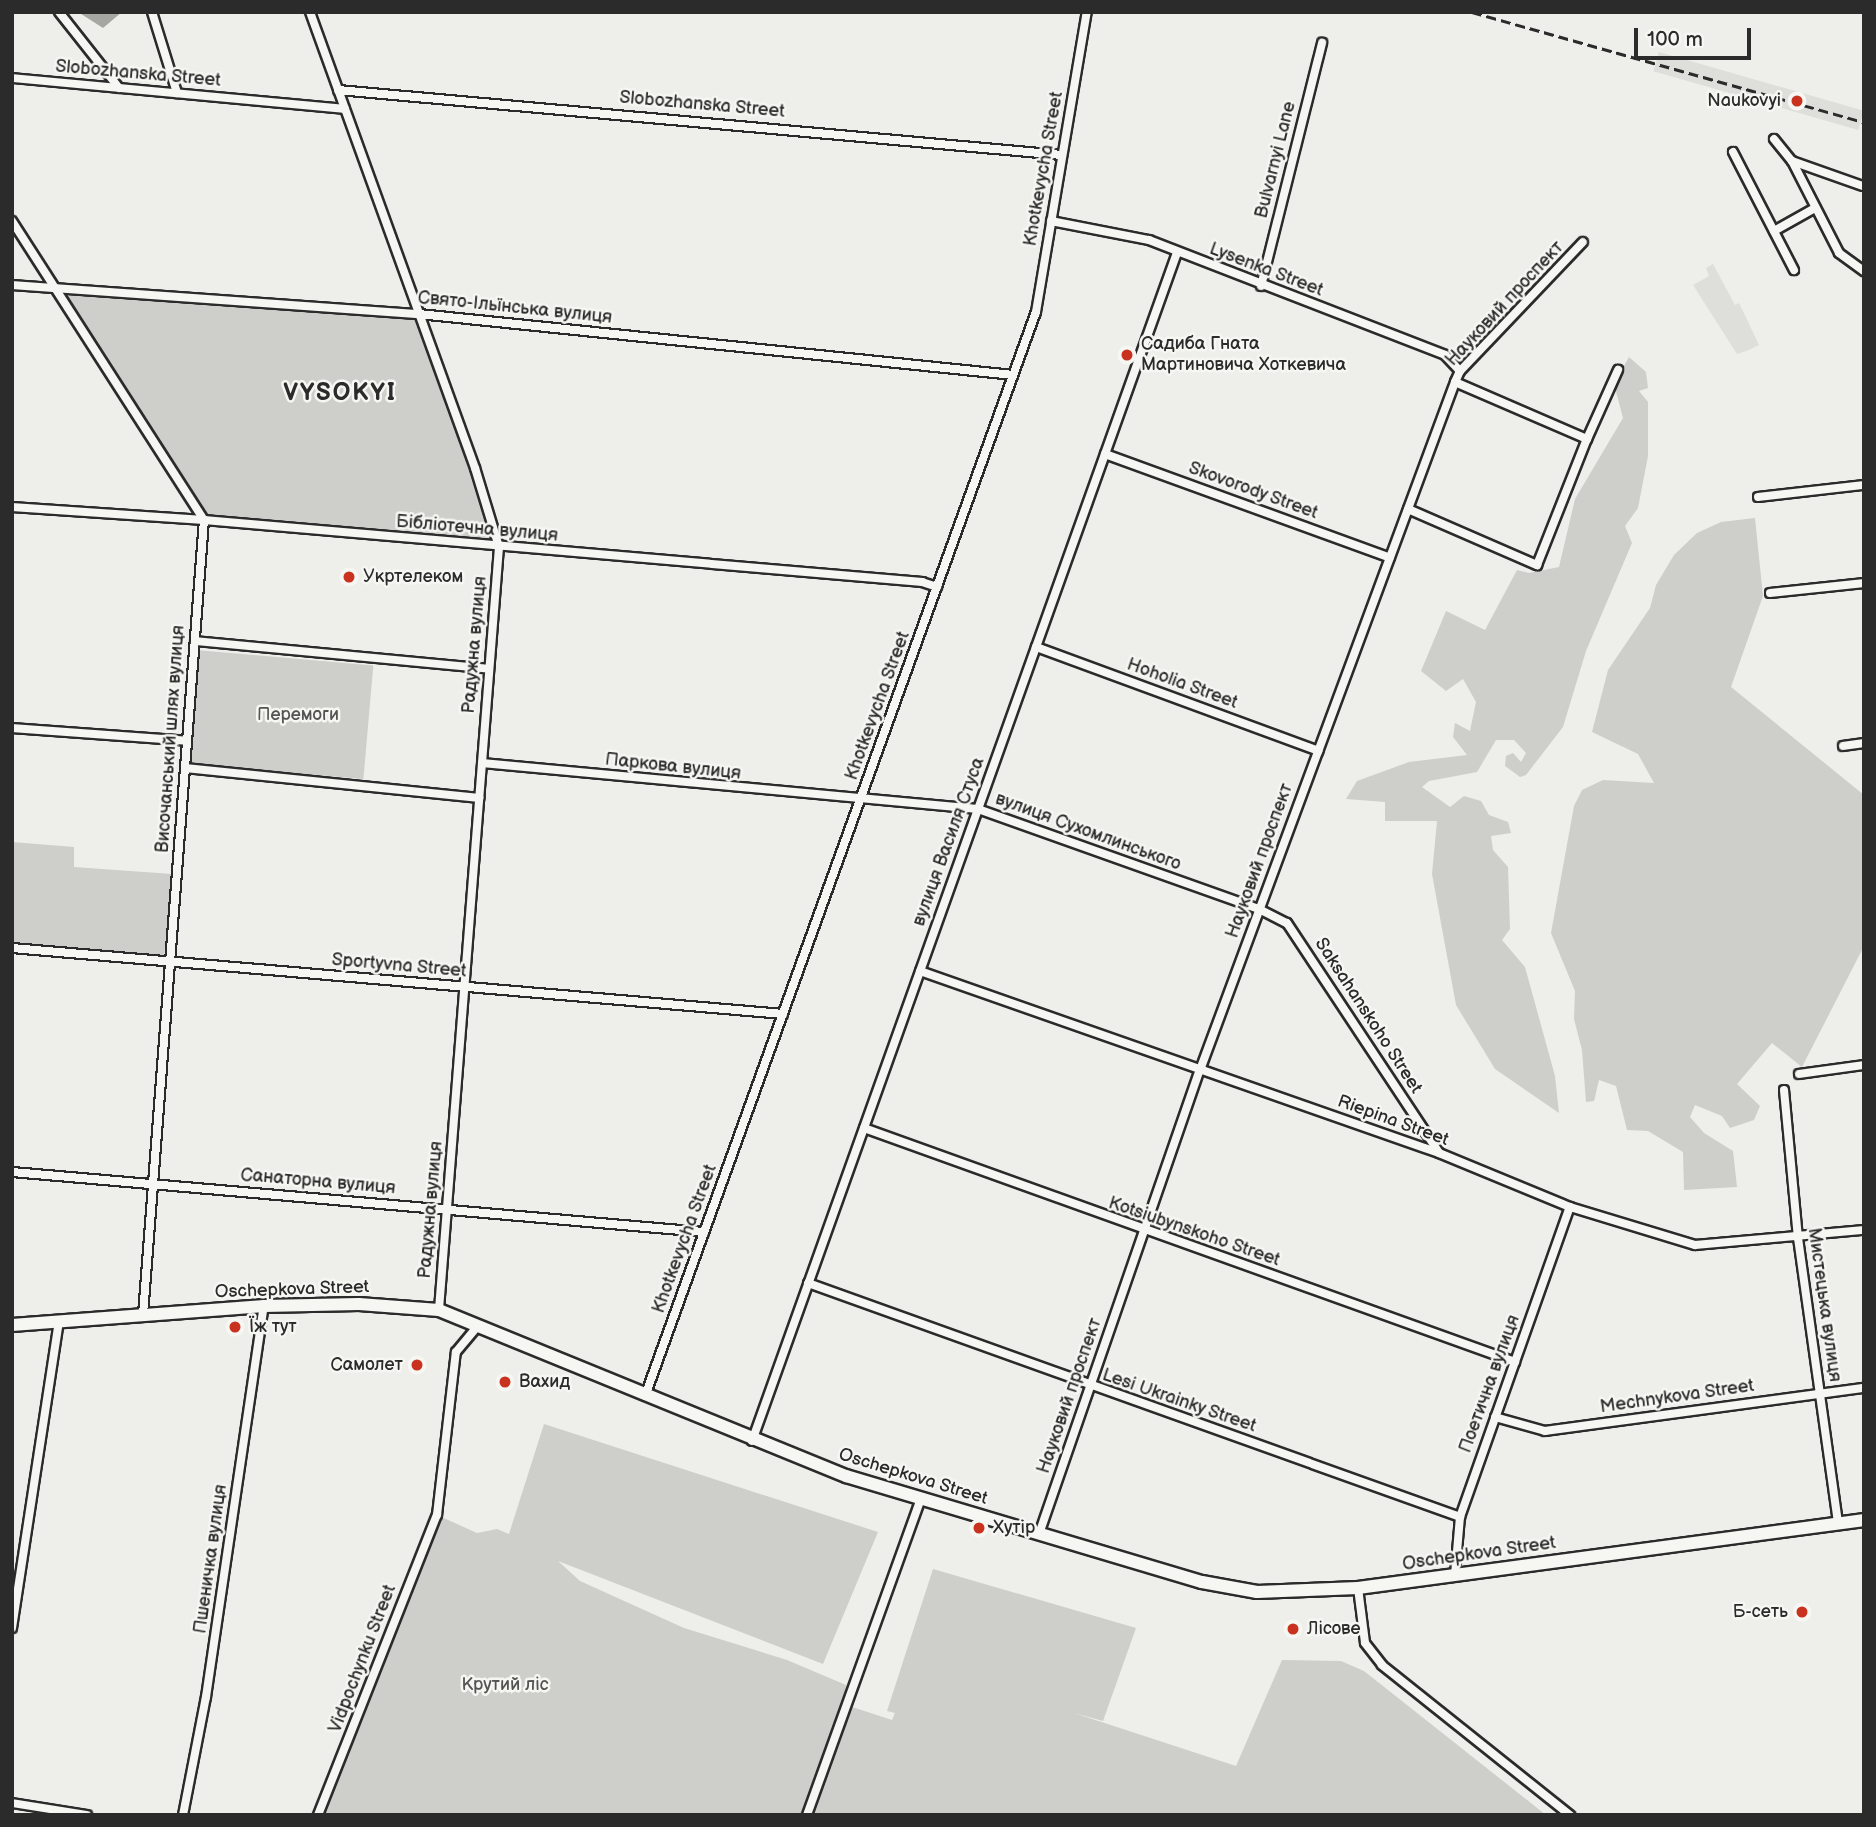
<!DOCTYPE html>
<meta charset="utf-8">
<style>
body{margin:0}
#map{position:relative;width:1876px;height:1827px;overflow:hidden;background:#eeeeea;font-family:"Balsamiq Sans",sans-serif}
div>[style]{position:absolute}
.built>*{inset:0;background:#dededb;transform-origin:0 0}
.green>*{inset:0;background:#cececa;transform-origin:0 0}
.water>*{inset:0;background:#a6a6a3}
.roads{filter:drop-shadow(2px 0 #2b2b2b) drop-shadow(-2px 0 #2b2b2b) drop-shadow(0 2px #2b2b2b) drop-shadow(0 -2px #2b2b2b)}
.minor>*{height:8px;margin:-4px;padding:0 4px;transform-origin:4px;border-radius:4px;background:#f6f6f2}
.highway>*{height:12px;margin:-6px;padding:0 6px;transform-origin:6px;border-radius:6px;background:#f6f6f2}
.rail>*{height:2.5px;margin-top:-1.25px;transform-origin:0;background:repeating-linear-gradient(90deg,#2b2b2b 0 10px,transparent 0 15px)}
.dots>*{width:19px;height:19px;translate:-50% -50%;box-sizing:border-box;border:4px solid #f6f6f2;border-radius:50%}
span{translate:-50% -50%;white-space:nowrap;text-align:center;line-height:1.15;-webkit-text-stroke:5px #f6f6f2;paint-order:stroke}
.street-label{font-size:18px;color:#2b2b2b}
.poi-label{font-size:18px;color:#2b2b2b}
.right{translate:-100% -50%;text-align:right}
.left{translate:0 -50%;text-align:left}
.park-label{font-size:18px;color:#545453}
.district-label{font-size:24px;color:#2b2b2b;font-weight:700;letter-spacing:2px}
.frame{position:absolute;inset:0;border:14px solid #2b2b2b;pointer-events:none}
.scale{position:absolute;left:1634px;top:28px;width:117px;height:32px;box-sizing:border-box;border:4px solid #2b2b2b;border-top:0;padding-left:9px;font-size:21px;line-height:24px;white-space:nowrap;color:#2b2b2b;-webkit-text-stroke:5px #f6f6f2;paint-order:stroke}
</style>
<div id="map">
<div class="built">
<div style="left:1659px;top:52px;width:213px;height:20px;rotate:16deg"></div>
<div style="clip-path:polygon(1713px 264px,1735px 305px,1739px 303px,1743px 311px,1759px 345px,1749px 350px,1737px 354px,1693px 285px,1709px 276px,1706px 268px)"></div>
</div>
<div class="green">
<div style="clip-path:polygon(56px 289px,419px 314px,499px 547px,204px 520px)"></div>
<div style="clip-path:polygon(1629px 357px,1646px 372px,1648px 388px,1639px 391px,1648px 402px,1648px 456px,1638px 508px,1625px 526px,1632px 543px,1586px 651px,1563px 727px,1526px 775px,1520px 777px,1505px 766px,1506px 756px,1513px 753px,1521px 762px,1526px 753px,1514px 740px,1496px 740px,1477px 772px,1429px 781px,1422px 787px,1450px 807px,1464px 796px,1481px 801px,1489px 815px,1508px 822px,1511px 833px,1491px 836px,1493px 850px,1508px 867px,1510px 929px,1502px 940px,1525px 967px,1555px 1076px,1559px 1113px,1495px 1069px,1456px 1005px,1432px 874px,1437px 821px,1385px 821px,1385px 802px,1346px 799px,1357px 781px,1409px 762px,1467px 755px,1453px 737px,1455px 723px,1470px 731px,1476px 702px,1463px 679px,1446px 691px,1421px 671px,1446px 611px,1485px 630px,1517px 570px,1529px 573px,1559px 567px,1575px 499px,1623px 418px,1614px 384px)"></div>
<div style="clip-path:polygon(1755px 518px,1763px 596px,1731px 687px,1864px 795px,1864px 946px,1802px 1067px,1772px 1043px,1737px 1084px,1760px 1106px,1754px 1120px,1730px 1128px,1722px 1116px,1695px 1105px,1690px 1117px,1704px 1133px,1733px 1151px,1737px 1187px,1684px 1190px,1683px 1152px,1648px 1131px,1627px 1130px,1616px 1086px,1599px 1080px,1594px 1101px,1586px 1102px,1582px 1050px,1574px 1019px,1575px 991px,1551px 933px,1574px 806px,1582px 790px,1603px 780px,1654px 783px,1638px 754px,1592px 732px,1608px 670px,1650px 608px,1656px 585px,1674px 555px,1697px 533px,1721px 522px)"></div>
<div style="left:196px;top:650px;width:178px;height:114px;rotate:5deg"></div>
<div style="clip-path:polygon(12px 842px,74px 847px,74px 867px,172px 874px,164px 958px,12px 944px)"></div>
<div style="clip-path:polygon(544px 1424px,878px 1532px,823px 1664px,558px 1561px,580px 1581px,684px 1628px,787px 1660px,846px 1685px,843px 1704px,892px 1720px,895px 1713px,887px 1711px,933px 1569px,1136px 1628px,1103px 1721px,1074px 1713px,1236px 1766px,1282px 1660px,1341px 1661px,1364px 1671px,1546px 1815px,320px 1815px,364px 1716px,376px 1664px,408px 1586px,428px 1550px,437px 1515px,477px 1533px,497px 1529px,509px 1534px)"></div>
</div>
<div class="water">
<div style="clip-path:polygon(78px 12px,122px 12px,103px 28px)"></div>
</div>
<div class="roads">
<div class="minor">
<div style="left:59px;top:12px;width:97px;rotate:51.7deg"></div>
<div style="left:152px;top:12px;width:85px;rotate:72.8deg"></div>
<div style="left:310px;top:12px;width:485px;rotate:70.1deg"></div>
<div style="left:475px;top:468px;width:83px;rotate:73.1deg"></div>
<div style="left:499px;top:547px;width:765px;rotate:94.5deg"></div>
<div style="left:12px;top:78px;width:334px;rotate:5.3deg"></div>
<div style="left:338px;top:90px;width:727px;rotate:5.13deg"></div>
<div style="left:1774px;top:139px;width:28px;rotate:51deg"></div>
<div style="left:1792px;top:161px;width:103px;rotate:62.9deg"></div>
<div style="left:1839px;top:253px;width:31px;rotate:36deg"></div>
<div style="left:1733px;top:152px;width:133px;rotate:62.7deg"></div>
<div style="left:1792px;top:161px;width:75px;rotate:19.4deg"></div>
<div style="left:12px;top:221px;width:355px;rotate:57.3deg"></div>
<div style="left:204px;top:520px;width:797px;rotate:94.39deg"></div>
<div style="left:1051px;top:221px;width:100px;rotate:11deg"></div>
<div style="left:1149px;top:240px;width:318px;rotate:21.2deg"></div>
<div style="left:1445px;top:355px;width:22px;rotate:47deg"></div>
<div style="left:1774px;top:231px;width:47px;rotate:-29.3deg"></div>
<div style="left:12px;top:285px;width:408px;rotate:4.1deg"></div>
<div style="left:419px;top:314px;width:597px;rotate:5.86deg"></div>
<div style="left:1261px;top:286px;width:251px;rotate:-75.9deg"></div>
<div style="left:1455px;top:382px;width:144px;rotate:23.4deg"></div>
<div style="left:1587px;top:439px;width:76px;rotate:-65.8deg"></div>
<div style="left:1105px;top:454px;width:303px;rotate:20deg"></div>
<div style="left:1758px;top:497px;width:107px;rotate:-6.5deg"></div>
<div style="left:12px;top:507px;width:192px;rotate:3.9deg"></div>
<div style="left:204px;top:520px;width:721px;rotate:4.94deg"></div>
<div style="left:922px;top:582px;width:16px;rotate:18deg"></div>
<div style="left:1408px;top:509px;width:141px;rotate:23.5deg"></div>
<div style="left:1537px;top:565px;width:136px;rotate:-68.4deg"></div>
<div style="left:1770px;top:593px;width:95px;rotate:-6.1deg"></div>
<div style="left:195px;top:641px;width:295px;rotate:5.4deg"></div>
<div style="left:1036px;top:647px;width:301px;rotate:20.2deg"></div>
<div style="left:12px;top:728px;width:175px;rotate:4.2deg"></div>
<div style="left:1843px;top:746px;width:21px;rotate:-8deg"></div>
<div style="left:482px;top:763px;width:498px;rotate:5.3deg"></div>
<div style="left:978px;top:809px;width:298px;rotate:19.6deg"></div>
<div style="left:1259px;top:909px;width:31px;rotate:27deg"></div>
<div style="left:1287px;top:923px;width:276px;rotate:56.5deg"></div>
<div style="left:185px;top:768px;width:296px;rotate:5.8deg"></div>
<div style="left:12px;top:948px;width:774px;rotate:4.89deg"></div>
<div style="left:920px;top:971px;width:550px;rotate:19.32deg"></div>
<div style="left:1439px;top:1153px;width:142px;rotate:22.4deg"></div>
<div style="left:1570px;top:1207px;width:131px;rotate:16.9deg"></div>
<div style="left:1695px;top:1245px;width:170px;rotate:-5.1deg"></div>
<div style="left:1799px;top:1074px;width:66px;rotate:-7.9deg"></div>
<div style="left:1784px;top:1090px;width:149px;rotate:84.6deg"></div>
<div style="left:1798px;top:1238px;width:288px;rotate:82deg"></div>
<div style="left:864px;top:1128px;width:692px;rotate:19.77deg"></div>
<div style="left:12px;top:1172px;width:695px;rotate:4.96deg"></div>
<div style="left:808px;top:1283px;width:693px;rotate:19.74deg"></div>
<div style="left:645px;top:1396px;width:1152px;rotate:-70.17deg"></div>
<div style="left:1036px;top:312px;width:304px;rotate:-80.4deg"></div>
<div style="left:1495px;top:1417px;width:52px;rotate:15.6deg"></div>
<div style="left:1545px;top:1431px;width:322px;rotate:-7.7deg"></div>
<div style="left:752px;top:1441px;width:1262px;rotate:-70.32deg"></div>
<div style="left:1039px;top:1534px;width:491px;rotate:-70.9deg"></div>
<div style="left:1200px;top:1070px;width:734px;rotate:-69.66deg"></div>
<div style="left:1455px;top:382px;width:12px;rotate:-66deg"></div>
<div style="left:1460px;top:371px;width:178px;rotate:-46.4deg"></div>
<div style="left:1455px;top:1575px;width:58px;rotate:-85.1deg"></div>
<div style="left:1460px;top:1517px;width:329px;rotate:-70.5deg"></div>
<div style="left:1358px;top:1588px;width:55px;rotate:82.7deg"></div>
<div style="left:1365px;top:1643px;width:28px;rotate:52deg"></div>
<div style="left:1382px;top:1665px;width:241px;rotate:38.6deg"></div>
<div style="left:12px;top:1628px;width:311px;rotate:-81.3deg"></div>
<div style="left:12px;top:1803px;width:76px;rotate:9.1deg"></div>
<div style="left:183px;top:1815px;width:120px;rotate:-79deg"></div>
<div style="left:206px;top:1697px;width:395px;rotate:-81.6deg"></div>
<div style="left:318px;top:1815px;width:323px;rotate:-68.4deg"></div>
<div style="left:437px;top:1515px;width:164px;rotate:-83.4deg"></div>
<div style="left:456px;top:1352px;width:35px;rotate:-50deg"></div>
<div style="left:807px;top:1815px;width:336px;rotate:-70.2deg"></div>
</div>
<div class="highway">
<div style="left:12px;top:1325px;width:253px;rotate:-4.3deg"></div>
<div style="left:264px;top:1306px;width:95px;rotate:-1.2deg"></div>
<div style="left:359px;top:1304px;width:80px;rotate:4.3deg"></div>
<div style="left:439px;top:1310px;width:440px;rotate:22.2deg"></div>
<div style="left:846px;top:1476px;width:371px;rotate:16.6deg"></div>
<div style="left:1202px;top:1582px;width:56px;rotate:10.3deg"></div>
<div style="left:1257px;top:1592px;width:101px;rotate:-2.3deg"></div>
<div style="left:1358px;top:1588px;width:511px;rotate:-7.65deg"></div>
</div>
</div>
<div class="rail">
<div style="left:1472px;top:12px;width:407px;rotate:15.7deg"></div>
</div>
<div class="dots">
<div style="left:1797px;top:101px;background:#c8321e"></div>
<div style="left:1127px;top:355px;background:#c8321e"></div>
<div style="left:349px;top:577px;background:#c8321e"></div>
<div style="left:235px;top:1327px;background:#c8321e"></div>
<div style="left:417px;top:1365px;background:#c8321e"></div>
<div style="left:505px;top:1382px;background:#c8321e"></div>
<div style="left:979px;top:1528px;background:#c8321e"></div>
<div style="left:1802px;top:1612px;background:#c8321e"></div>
<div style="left:1293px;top:1629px;background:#c8321e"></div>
</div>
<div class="street-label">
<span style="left:138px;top:74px;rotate:5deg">Slobozhanska Street</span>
<span style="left:702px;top:105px;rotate:5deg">Slobozhanska Street</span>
<span style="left:1276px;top:160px;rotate:-76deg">Bulvarnyi Lane</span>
<span style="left:1044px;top:169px;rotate:-80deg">Khotkevycha Street</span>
<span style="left:1266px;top:270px;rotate:21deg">Lysenka Street</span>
<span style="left:1505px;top:304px;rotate:-47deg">Науковий проспект</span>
<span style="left:515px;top:308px;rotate:6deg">Свято-Ільїнська вулиця</span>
<span style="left:1253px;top:491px;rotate:20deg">Skovorody Street</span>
<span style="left:477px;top:529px;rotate:5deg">Бібліотечна вулиця</span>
<span style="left:475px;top:645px;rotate:-85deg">Радужна вулиця</span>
<span style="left:1182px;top:684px;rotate:20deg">Hoholia Street</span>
<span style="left:878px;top:706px;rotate:-70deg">Khotkevycha Street</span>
<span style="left:171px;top:739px;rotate:-86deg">Височанський шлях вулиця</span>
<span style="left:673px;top:767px;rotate:6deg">Паркова вулиця</span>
<span style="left:1088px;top:832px;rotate:20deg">вулиця Сухомлинського</span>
<span style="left:949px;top:842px;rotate:-70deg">вулиця Василя Стуса</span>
<span style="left:1260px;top:861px;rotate:-70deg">Науковий проспект</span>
<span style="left:399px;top:966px;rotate:5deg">Sportyvna Street</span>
<span style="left:1368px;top:1016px;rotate:57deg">Saksahanskoho Street</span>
<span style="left:1393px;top:1121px;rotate:20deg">Riepina Street</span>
<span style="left:318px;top:1182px;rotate:5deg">Санаторна вулиця</span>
<span style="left:431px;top:1210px;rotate:-85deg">Радужна вулиця</span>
<span style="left:1194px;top:1232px;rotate:19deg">Kotsiubynskoho Street</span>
<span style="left:685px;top:1239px;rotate:-70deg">Khotkevycha Street</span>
<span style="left:292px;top:1290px;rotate:-2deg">Oschepkova Street</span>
<span style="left:1824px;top:1305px;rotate:82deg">Мистецька вулиця</span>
<span style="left:1490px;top:1384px;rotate:-70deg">Поетична вулиця</span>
<span style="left:1070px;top:1396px;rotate:-71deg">Науковий проспект</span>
<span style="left:1677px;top:1397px;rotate:-8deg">Mechnykova Street</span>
<span style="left:1179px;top:1401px;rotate:19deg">Lesi Ukrainky Street</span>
<span style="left:913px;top:1477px;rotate:17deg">Oschepkova Street</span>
<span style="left:1479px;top:1554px;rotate:-8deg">Oschepkova Street</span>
<span style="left:211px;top:1559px;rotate:-82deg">Пшеничка вулиця</span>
<span style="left:363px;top:1659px;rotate:-69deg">Vidpochynku Street</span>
</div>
<div class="poi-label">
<span class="right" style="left:1781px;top:101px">Naukovyi</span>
<span class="left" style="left:1141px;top:355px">Садиба Гната<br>Мартиновича Хоткевича</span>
<span class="left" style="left:363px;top:577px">Укртелеком</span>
<span class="left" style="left:249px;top:1327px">Їж тут</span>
<span class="right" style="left:403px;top:1365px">Самолет</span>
<span class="left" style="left:519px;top:1382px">Вахид</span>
<span class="left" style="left:993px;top:1528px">Хутір</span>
<span class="right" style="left:1788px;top:1612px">Б-сеть</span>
<span class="left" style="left:1307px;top:1629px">Лісове</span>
</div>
<div class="park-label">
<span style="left:298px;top:715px">Перемоги</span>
<span style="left:505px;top:1685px">Крутий ліс</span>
</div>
<div class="district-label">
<span style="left:340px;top:393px">VYSOKYI</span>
</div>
<div class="frame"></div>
<div class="scale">100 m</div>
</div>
